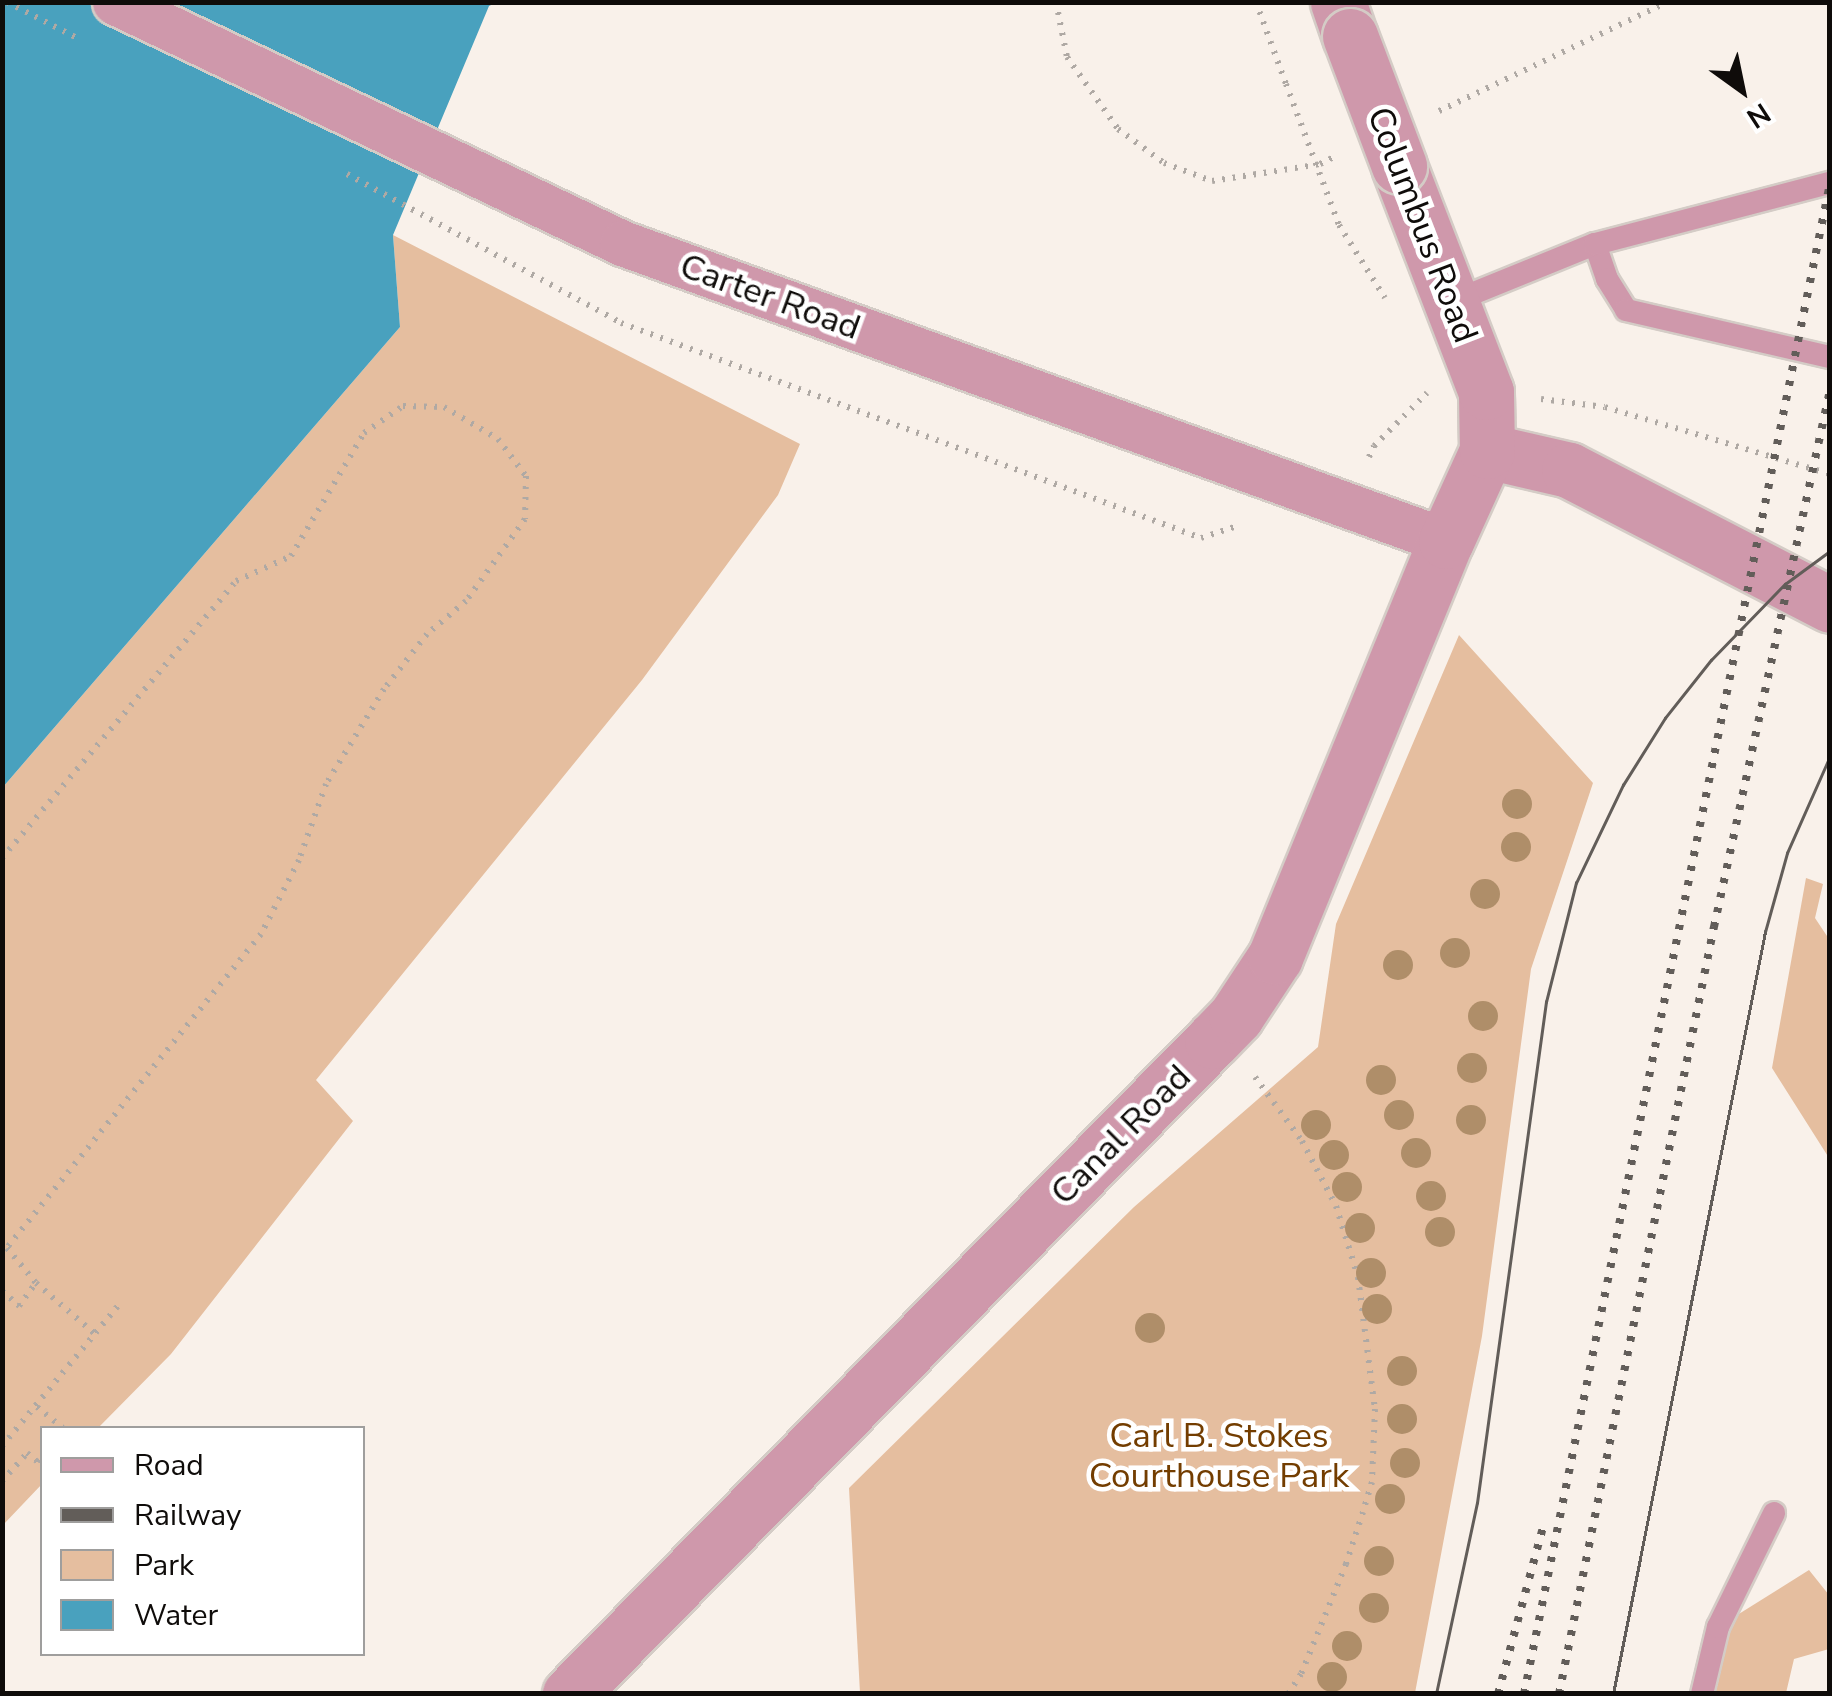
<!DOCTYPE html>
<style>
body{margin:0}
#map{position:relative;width:1832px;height:1696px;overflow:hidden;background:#f9f1ea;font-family:"Nunito Sans",sans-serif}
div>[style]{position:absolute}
.green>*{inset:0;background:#e5be9f}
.water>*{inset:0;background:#49a1be}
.path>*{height:6px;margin-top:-3px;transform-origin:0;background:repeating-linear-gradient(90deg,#afa9a4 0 2.5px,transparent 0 10.5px)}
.roads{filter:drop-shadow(2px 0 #d4ccc6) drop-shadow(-2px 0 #d4ccc6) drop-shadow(0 2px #d4ccc6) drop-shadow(0 -2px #d4ccc6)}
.service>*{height:22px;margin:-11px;padding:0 11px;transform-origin:11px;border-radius:11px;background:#cf98ab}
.minor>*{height:45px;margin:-22.5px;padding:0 22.5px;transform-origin:22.5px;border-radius:22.5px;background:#cf98ab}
.tertiary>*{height:55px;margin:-27.5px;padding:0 27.5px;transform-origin:27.5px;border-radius:27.5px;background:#cf98ab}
.tram>*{height:2.5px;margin:-1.25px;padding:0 1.25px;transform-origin:1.25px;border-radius:1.25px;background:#625d59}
.rail>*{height:8px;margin-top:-4px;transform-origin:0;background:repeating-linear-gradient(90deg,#625d59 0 5px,transparent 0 15px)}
.path-bridge>*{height:6px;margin-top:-3px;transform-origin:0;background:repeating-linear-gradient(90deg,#afa9a4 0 2.5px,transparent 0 10.5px)}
.bridges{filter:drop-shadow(2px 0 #d4ccc6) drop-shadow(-2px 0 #d4ccc6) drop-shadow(0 2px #d4ccc6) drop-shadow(0 -2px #d4ccc6)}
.tertiary-bridge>*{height:55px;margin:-27.5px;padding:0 27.5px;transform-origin:27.5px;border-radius:27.5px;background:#cf98ab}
.trees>*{width:30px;height:30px;margin:-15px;border-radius:50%;background:#af8e69}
span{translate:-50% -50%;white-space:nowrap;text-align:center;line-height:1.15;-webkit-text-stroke:9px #fff;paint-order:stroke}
.street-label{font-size:35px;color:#0f0c0a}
.park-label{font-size:35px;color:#733d00}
.frame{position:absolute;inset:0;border:5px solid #0f0c0a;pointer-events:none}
.legend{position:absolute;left:40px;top:1426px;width:325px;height:230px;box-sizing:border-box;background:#fff;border:2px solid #9f9e9d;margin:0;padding:12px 18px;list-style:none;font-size:30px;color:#0f0c0a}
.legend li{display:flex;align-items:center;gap:20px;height:50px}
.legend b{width:50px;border:2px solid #9f9e9d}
.north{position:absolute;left:1692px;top:40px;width:100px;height:100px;-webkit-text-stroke:8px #fff;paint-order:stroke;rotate:147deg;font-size:28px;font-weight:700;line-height:40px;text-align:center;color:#0f0c0a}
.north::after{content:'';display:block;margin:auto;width:35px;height:45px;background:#0f0c0a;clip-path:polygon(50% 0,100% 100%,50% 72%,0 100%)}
</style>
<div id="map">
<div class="green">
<div style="clip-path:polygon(393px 235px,800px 444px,778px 495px,642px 680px,316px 1080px,353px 1121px,171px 1354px,98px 1428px,42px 1428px,42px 1484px,3px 1525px,3px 787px,400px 327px)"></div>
<div style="clip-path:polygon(1459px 635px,1593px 783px,1531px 969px,1482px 1336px,1415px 1693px,860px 1693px,849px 1488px,1134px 1207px,1318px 1047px,1336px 924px)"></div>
<div style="clip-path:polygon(1806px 878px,1823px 884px,1815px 918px,1829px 939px,1829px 1158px,1772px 1068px)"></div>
<div style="clip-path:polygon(1809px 1570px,1829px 1595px,1829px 1649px,1794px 1659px,1786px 1693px,1702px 1694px,1718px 1627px)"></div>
</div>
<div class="water">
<div style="clip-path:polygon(3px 3px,495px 3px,489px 6px,393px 235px,400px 327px,3px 787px)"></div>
</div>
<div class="path">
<div style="left:7px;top:2px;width:79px;rotate:27.2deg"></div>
<div style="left:1056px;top:2px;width:56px;rotate:78.7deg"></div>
<div style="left:1067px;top:57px;width:88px;rotate:54.7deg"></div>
<div style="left:1118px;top:129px;width:57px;rotate:36.5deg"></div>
<div style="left:1164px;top:163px;width:51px;rotate:20.6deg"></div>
<div style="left:1212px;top:181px;width:109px;rotate:-8.9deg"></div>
<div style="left:1320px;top:164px;width:18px;rotate:-27deg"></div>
<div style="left:1256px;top:2px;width:87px;rotate:69.9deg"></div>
<div style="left:1439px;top:111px;width:254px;rotate:-25.5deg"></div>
<div style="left:347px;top:174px;width:312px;rotate:28.5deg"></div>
<div style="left:621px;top:323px;width:619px;rotate:20.34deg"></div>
<div style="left:1201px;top:538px;width:41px;rotate:-18.4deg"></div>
<div style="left:1339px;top:225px;width:86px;rotate:57.8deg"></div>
<div style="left:1541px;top:399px;width:64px;rotate:7.1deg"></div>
<div style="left:1605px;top:407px;width:235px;rotate:16.6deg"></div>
<div style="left:1369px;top:457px;width:12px;rotate:-66deg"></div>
<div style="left:1374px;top:446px;width:75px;rotate:-45deg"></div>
<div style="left:2px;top:858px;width:363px;rotate:-49.8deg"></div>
<div style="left:236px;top:581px;width:60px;rotate:-24.4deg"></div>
<div style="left:291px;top:556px;width:143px;rotate:-59.3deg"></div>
<div style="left:364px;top:433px;width:47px;rotate:-34.7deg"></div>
<div style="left:403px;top:406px;width:41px;rotate:1.4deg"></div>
<div style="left:444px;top:407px;width:63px;rotate:30.7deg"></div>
<div style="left:498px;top:439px;width:46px;rotate:52.9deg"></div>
<div style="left:526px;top:476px;width:43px;rotate:91.3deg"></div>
<div style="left:525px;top:519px;width:101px;rotate:125.7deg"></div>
<div style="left:466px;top:601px;width:51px;rotate:139.8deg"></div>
<div style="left:427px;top:634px;width:70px;rotate:128deg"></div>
<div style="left:384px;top:689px;width:111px;rotate:121.4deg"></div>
<div style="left:326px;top:784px;width:81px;rotate:109.6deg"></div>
<div style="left:299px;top:860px;width:83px;rotate:117.2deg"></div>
<div style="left:261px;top:934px;width:404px;rotate:129deg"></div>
<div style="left:7px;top:1248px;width:45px;rotate:50.4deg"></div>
<div style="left:1255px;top:1077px;width:79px;rotate:53.7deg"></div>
<div style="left:1302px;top:1141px;width:73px;rotate:62.4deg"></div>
<div style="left:1336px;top:1206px;width:74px;rotate:72.8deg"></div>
<div style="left:1358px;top:1277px;width:133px;rotate:82.7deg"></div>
<div style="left:1375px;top:1409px;width:73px;rotate:92.4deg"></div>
<div style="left:1372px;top:1482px;width:31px;rotate:107deg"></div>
<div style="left:1363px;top:1512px;width:55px;rotate:108.1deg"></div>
<div style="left:1346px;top:1564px;width:119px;rotate:112.2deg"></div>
<div style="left:1301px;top:1674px;width:24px;rotate:123deg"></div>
<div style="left:2px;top:1291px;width:23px;rotate:41deg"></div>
<div style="left:19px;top:1306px;width:29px;rotate:-54deg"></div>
<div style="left:36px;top:1283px;width:78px;rotate:40.8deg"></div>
<div style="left:37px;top:1407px;width:33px;rotate:39deg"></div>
<div style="left:2px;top:1446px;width:182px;rotate:-50.4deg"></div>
<div style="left:2px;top:1481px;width:38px;rotate:-48deg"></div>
<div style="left:27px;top:1453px;width:16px;rotate:40deg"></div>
<div style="left:39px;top:1463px;width:6px;rotate:-59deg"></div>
</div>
<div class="roads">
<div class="service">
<div style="left:1595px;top:244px;width:37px;rotate:71deg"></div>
<div style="left:1607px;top:279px;width:36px;rotate:58deg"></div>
<div style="left:1626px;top:310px;width:209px;rotate:13deg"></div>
<div style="left:1452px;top:302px;width:154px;rotate:-22.1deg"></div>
<div style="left:1595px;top:244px;width:243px;rotate:-14.6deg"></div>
<div style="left:1702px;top:1694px;width:69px;rotate:-76.6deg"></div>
<div style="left:1718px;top:1627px;width:127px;rotate:-63.8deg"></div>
</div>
<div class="minor">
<div style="left:115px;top:2px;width:561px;rotate:25.42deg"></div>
<div style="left:622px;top:243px;width:876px;rotate:19.88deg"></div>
</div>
<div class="tertiary">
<div style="left:1338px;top:2px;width:36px;rotate:71deg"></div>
<div style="left:1487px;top:451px;width:84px;rotate:13deg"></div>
<div style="left:1569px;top:470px;width:294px;rotate:27.3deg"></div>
<div style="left:570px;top:1694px;width:916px;rotate:-45.49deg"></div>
<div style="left:1212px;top:1041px;width:35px;rotate:-46deg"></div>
<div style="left:1236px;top:1016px;width:71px;rotate:-56.5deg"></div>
<div style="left:1275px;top:957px;width:450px;rotate:-67.7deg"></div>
<div style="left:1446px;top:541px;width:99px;rotate:-65.5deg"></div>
<div style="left:1487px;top:451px;width:59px;rotate:-91deg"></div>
<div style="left:1486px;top:392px;width:242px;rotate:-111.1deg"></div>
</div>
</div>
<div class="tram">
<div style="left:1436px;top:1694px;width:195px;rotate:-77.9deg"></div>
<div style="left:1477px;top:1503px;width:506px;rotate:-82.16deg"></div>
<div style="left:1546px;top:1002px;width:123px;rotate:-75.9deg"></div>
<div style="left:1576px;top:883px;width:109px;rotate:-64.4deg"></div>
<div style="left:1623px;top:785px;width:79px;rotate:-57.9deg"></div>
<div style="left:1665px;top:718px;width:74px;rotate:-51.6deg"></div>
<div style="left:1711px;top:660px;width:106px;rotate:-45.8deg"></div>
<div style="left:1785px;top:584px;width:56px;rotate:-36.3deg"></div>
<div style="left:1613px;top:1694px;width:777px;rotate:-78.72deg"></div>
<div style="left:1765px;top:932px;width:82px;rotate:-74.4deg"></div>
<div style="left:1787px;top:853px;width:106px;rotate:-66.1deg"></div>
</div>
<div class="rail">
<div style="left:1498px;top:1694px;width:176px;rotate:-74.9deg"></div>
<div style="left:1524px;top:1694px;width:1542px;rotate:-78.55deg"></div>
<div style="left:1559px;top:1694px;width:783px;rotate:-78.58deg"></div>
<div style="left:1714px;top:927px;width:549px;rotate:-77.81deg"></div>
</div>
<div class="path-bridge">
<div style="left:1286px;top:84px;width:151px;rotate:69.4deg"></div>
</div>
<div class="bridges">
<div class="tertiary-bridge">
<div style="left:1350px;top:36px;width:139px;rotate:69.3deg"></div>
</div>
</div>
<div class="trees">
<div style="left:1517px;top:804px"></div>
<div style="left:1516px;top:847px"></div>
<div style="left:1485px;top:894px"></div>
<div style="left:1455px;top:953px"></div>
<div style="left:1398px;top:965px"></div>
<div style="left:1483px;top:1016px"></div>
<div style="left:1472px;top:1068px"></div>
<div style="left:1381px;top:1080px"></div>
<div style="left:1399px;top:1115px"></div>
<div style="left:1471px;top:1120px"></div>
<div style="left:1316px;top:1125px"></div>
<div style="left:1416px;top:1153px"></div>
<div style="left:1334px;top:1155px"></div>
<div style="left:1347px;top:1187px"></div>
<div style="left:1431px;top:1196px"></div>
<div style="left:1360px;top:1228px"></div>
<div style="left:1440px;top:1232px"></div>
<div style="left:1371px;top:1273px"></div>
<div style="left:1377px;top:1309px"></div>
<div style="left:1150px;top:1328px"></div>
<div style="left:1402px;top:1371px"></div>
<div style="left:1402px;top:1419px"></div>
<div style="left:1405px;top:1463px"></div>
<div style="left:1390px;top:1499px"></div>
<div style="left:1379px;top:1561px"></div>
<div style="left:1374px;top:1608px"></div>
<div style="left:1347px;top:1646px"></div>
<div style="left:1332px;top:1677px"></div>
</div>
<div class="street-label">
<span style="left:1422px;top:225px;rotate:69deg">Columbus Road</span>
<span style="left:770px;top:297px;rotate:20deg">Carter Road</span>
<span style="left:1121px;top:1135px;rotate:-45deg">Canal Road</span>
</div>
<div class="park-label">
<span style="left:1219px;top:1456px">Carl B. Stokes<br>Courthouse Park</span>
</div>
<div class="frame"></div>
<ul class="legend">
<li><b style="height:12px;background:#cf98ab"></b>Road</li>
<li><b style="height:12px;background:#625d59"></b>Railway</li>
<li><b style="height:28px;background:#e5be9f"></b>Park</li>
<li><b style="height:28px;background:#49a1be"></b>Water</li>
</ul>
<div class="north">N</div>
</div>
